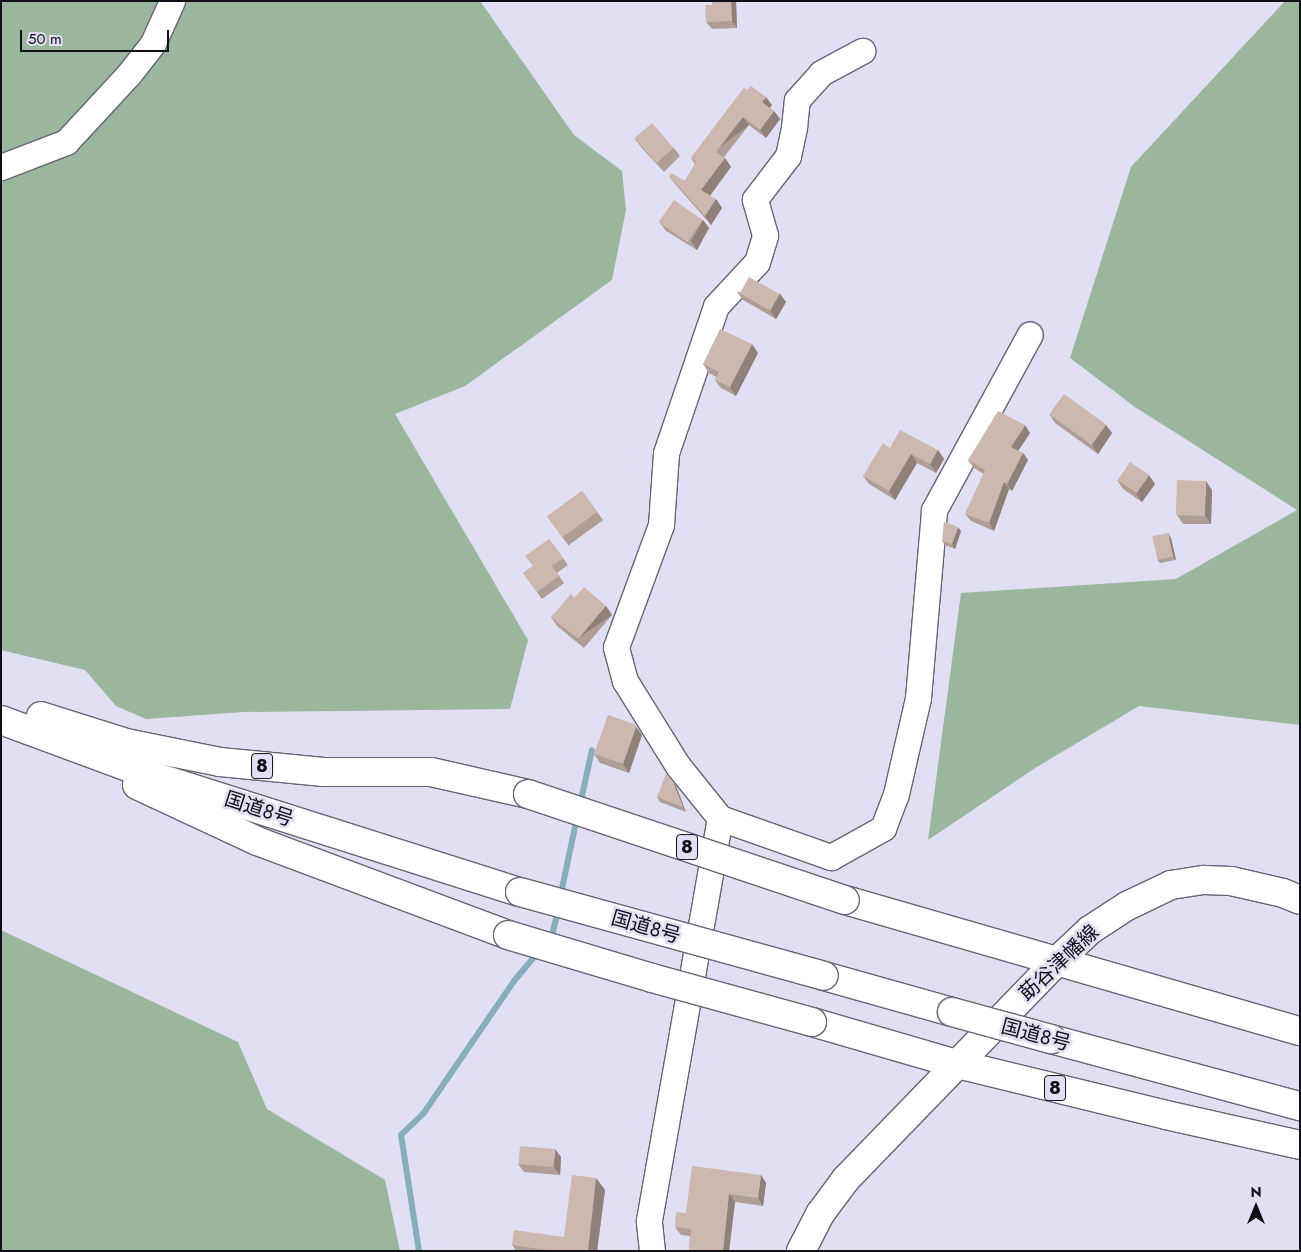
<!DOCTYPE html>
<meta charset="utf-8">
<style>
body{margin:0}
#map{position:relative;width:1301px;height:1252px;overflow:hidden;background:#e1dff3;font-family:Jost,"Noto Sans JP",sans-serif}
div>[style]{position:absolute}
.forest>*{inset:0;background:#9ab69c}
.stream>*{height:6px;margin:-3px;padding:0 3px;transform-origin:3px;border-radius:3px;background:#86aebc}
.roads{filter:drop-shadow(1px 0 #666475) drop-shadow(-1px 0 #666475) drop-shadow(0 1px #666475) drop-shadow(0 -1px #666475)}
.minor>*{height:25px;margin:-12.5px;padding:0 12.5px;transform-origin:12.5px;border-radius:12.5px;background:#fff}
.major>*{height:28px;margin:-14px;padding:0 14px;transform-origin:14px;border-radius:14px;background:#fff}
.highway>*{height:28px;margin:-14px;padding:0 14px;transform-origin:14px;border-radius:14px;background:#fff}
.bridges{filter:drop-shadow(1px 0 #666475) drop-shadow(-1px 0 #666475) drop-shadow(0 1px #666475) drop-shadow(0 -1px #666475)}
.highway-bridge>*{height:28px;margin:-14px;padding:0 14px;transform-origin:14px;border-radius:14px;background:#fff}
.wall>*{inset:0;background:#af9e96;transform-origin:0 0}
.shaded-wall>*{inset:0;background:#8f817a;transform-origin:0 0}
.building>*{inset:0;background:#ccb8af;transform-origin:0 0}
span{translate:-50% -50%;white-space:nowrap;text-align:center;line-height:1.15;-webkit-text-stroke:5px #e1dff3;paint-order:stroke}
.shield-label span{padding:1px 4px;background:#e1dff3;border:1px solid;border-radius:4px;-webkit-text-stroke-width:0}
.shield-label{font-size:19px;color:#100f16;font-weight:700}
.street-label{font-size:20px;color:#100f16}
.frame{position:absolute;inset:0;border:2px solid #100f16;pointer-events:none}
.north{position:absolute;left:1231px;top:1182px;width:50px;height:50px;-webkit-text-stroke:4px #e1dff3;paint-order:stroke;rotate:0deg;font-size:14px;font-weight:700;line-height:20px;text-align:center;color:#100f16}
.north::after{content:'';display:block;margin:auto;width:18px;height:22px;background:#100f16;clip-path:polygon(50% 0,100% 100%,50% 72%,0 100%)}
.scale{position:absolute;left:20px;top:30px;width:149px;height:22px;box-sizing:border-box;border:2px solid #100f16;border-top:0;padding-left:6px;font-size:15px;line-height:18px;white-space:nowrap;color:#100f16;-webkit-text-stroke:4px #e1dff3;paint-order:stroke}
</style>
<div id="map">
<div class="forest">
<div style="clip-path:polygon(1px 1px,480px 1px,574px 135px,622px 171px,626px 210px,612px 280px,465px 386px,395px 414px,528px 640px,510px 709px,243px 712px,146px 719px,116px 706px,85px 670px,1px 650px)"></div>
<div style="clip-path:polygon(1285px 1px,1300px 1px,1300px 725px,1139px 706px,1035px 768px,928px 840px,961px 593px,1176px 579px,1297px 510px,1135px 407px,1070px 358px,1131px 167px)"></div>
<div style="clip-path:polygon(1px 930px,238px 1042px,267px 1109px,385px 1180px,400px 1251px,1px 1251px)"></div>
</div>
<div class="stream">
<div style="left:580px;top:805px;width:56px;rotate:-77.7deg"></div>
<div style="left:560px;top:898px;width:83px;rotate:-78.1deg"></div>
<div style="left:548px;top:941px;width:6px;rotate:-51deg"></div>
<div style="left:552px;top:936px;width:27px;rotate:-77deg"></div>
<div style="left:419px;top:1251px;width:117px;rotate:-98.8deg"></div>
<div style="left:401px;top:1135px;width:30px;rotate:-44deg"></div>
<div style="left:423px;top:1114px;width:161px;rotate:-55.6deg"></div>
<div style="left:514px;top:981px;width:38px;rotate:-50deg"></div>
</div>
<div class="roads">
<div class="minor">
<div style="left:1px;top:167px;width:70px;rotate:-21deg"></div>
<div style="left:66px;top:142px;width:93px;rotate:-47.2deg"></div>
<div style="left:129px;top:74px;width:39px;rotate:-52deg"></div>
<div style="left:153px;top:43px;width:46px;rotate:-65.7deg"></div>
<div style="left:720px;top:818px;width:118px;rotate:19.4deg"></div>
<div style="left:831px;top:857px;width:60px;rotate:-29.1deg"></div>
<div style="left:883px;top:828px;width:36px;rotate:-69deg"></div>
<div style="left:896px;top:794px;width:98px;rotate:-77.1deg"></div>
<div style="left:918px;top:698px;width:189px;rotate:-85.1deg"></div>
<div style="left:934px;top:510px;width:200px;rotate:-61.4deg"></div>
<div style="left:652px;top:1251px;width:31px;rotate:-96deg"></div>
<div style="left:649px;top:1220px;width:408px;rotate:-80deg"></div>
<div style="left:720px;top:818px;width:67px;rotate:-128.9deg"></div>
<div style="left:678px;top:766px;width:100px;rotate:-121.9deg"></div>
<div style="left:625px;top:681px;width:35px;rotate:-105deg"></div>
<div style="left:616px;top:647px;width:130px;rotate:-69.8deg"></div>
<div style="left:661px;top:525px;width:72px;rotate:-86deg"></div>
<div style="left:666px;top:453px;width:155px;rotate:-71.2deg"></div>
<div style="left:716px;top:306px;width:60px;rotate:-47deg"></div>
<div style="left:757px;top:262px;width:28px;rotate:-73deg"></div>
<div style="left:765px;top:235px;width:37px;rotate:-106deg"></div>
<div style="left:755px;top:199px;width:54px;rotate:-52.5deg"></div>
<div style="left:788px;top:156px;width:30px;rotate:-78deg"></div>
<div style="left:794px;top:127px;width:27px;rotate:-84deg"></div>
<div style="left:797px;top:100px;width:36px;rotate:-48deg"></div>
<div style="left:821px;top:73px;width:47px;rotate:-28.2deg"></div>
</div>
<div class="major">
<div style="left:801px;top:1251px;width:42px;rotate:-62.8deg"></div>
<div style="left:820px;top:1214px;width:44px;rotate:-53.4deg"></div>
<div style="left:846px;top:1179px;width:302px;rotate:-45.9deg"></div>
<div style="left:1056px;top:962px;width:47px;rotate:-43.3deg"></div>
<div style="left:1090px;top:930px;width:44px;rotate:-33deg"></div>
<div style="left:1127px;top:906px;width:49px;rotate:-25.5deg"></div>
<div style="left:1171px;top:885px;width:33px;rotate:-9deg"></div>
<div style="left:1204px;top:880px;width:27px;rotate:2deg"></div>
<div style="left:1231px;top:881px;width:53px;rotate:13deg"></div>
<div style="left:1283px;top:893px;width:18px;rotate:22deg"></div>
</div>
<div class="highway">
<div style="left:41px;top:716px;width:89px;rotate:17.6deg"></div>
<div style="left:126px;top:743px;width:96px;rotate:11.4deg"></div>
<div style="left:220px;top:762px;width:104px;rotate:5.5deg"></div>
<div style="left:324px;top:772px;width:107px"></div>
<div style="left:431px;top:772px;width:99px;rotate:12.8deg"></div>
<div style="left:1px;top:720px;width:153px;rotate:20.3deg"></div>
<div style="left:144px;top:773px;width:394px;rotate:17.6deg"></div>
<div style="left:137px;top:785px;width:132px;rotate:25deg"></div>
<div style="left:257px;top:841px;width:268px;rotate:20.5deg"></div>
<div style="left:845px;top:900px;width:473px;rotate:16.1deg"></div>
<div style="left:824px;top:976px;width:133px;rotate:15.7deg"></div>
<div style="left:812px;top:1022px;width:151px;rotate:16.2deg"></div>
<div style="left:957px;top:1064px;width:215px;rotate:13.7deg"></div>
<div style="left:1166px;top:1115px;width:137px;rotate:12.6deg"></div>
<div style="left:1051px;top:1039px;width:258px;rotate:15.1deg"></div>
</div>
</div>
<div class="bridges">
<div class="highway-bridge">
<div style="left:528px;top:794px;width:334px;rotate:18.5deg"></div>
<div style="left:520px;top:892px;width:315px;rotate:15.4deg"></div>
<div style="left:508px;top:935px;width:150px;rotate:16.6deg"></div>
<div style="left:652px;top:978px;width:166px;rotate:15.4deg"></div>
<div style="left:952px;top:1012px;width:103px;rotate:15.3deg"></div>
</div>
</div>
<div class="wall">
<div style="clip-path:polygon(712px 1px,736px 1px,737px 28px,712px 29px,706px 22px,712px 5px)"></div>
<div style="clip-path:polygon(744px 88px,772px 105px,770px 108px,774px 111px,780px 119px,766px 138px,749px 125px,724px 157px,731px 167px,710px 196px,716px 199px,722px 208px,711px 225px,675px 184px,669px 176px,685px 181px,695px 164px,691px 158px)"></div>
<div style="clip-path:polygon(635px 139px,674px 148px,680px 156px,664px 172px,641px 147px)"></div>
<div style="clip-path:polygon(703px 220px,709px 228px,697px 250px,666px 231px,660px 223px)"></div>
<div style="clip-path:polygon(737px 292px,780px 294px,786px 302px,776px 319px,743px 300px)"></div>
<div style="clip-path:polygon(758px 353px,736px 396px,721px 388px,715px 380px,716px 377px,709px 373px,703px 364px)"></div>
<div style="clip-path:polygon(1049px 414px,1106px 425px,1112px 433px,1098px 454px,1055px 423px)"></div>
<div style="clip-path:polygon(1030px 433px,1018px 451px,1023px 453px,1028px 460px,1012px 491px,1009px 489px,994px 531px,971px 521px,965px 514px,984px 474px,974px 468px,968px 460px)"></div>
<div style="clip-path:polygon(890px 448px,938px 450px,944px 459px,936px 473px,917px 463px,895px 500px,869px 484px,863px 476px)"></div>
<div style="clip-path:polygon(1117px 480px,1155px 484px,1142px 502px,1123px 489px)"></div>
<div style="clip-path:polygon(1212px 490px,1211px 524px,1183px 524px,1177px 515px)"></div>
<div style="left:582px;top:491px;width:36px;height:43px;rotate:54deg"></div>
<div style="clip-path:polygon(961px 531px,955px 549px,945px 545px,942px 541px)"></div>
<div style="clip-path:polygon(1171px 538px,1176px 560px,1160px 563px,1157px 559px)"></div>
<div style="clip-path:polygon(549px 539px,568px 565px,557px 573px,564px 583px,542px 599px,523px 573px,533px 566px)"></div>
<div style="clip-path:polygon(574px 598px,612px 615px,584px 648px,557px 626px,551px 617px)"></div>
<div style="clip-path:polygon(634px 724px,642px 735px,629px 773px,600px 763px,594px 754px)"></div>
<div style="clip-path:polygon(676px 786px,686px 812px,660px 802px,657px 797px)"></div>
<div style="clip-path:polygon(561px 1157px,560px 1175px,524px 1172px,518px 1164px)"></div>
<div style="clip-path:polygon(761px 1175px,766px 1183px,763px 1206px,735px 1202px,729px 1251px,689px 1251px,690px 1236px,681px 1235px,675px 1227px,686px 1213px)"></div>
<div style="clip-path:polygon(596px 1178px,605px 1190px,597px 1251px,516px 1251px,512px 1245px,564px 1237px)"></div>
</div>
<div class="shaded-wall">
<div style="clip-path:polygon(731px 1px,736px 1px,737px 28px,732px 21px)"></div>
<div style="clip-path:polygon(766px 97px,772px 105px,768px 110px,762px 102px)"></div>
<div style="clip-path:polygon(774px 111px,780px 119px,766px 138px,760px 130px)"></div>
<div style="left:743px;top:117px;width:10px;height:44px;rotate:53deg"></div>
<div style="clip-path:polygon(725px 158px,731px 167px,707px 199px,701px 190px)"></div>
<div style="clip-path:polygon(716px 199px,722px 208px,711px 225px,705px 216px)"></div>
<div style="clip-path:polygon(703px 220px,709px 228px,697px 250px,691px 241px)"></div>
<div style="clip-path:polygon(780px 294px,786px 302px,776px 319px,770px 310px)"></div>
<div style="clip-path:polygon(752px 344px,758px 353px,736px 396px,730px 387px)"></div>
<div style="clip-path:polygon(1025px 425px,1030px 433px,1016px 454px,1011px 447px)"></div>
<div style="clip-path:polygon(1106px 425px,1112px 433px,1098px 454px,1092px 445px)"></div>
<div style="clip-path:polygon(938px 450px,944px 459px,936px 473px,930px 464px)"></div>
<div style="clip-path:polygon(1023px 453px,1028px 460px,1012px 491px,1007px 484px)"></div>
<div style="clip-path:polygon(911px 454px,917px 463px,895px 500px,889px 491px)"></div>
<div style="clip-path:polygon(1149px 475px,1155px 484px,1142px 502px,1136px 494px)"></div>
<div style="clip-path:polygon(1206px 481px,1212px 490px,1211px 524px,1205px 515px)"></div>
<div style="clip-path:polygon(1004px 482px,1009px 489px,994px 531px,989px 523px)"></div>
<div style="clip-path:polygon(958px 527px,961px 531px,955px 549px,952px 544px)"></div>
<div style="clip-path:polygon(1168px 533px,1171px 538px,1176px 560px,1173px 556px)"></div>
<div style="left:606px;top:606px;width:11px;height:43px;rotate:56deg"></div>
<div style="clip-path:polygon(636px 727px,642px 735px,629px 773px,623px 764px)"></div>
<div style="clip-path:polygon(673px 782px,676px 786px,686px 812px,683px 807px)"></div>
<div style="clip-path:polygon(555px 1149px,561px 1157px,560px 1175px,554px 1167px)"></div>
<div style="clip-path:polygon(761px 1175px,766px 1183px,763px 1206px,758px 1198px)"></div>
<div style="clip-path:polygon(596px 1178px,605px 1190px,597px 1251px,588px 1251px)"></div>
<div style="clip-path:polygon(729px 1194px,735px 1202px,729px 1251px,723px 1251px)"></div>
</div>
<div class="building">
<div style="clip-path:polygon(712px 1px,731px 1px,732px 21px,706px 22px,705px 5px,712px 5px)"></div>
<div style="clip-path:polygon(751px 86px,766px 97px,762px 102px,774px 111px,760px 130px,743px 117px,716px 152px,725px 158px,701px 190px,716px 199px,705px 216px,669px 176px,671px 173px,685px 181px,696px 162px,691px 158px,744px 88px,747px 90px)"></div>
<div style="left:652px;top:123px;width:33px;height:23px;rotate:49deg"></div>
<div style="left:674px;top:200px;width:35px;height:27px;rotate:35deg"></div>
<div style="left:749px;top:277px;width:35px;height:19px;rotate:29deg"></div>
<div style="clip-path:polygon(720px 329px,752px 344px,730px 387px,715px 380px,719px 372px,703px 364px)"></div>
<div style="left:1064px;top:394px;width:52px;height:25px;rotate:36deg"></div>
<div style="clip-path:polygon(998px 411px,1025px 425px,1011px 447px,1023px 453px,1007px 484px,1004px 482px,989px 523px,965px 514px,985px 470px,968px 460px)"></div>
<div style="clip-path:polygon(900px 430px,938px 450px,930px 464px,911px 454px,889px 491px,863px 476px,883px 443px,890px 448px)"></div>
<div style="left:1130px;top:462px;width:23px;height:22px;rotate:34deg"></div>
<div style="left:1177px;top:480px;width:29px;height:35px;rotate:2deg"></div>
<div style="left:582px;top:491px;width:26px;height:43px;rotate:54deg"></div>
<div style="clip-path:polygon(944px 522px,958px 527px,952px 544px,942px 541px)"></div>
<div style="left:1168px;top:533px;width:24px;height:16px;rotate:78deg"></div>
<div style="clip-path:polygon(549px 539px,563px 558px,552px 566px,559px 576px,537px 592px,523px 573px,533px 566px,525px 556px)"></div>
<div style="clip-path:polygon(584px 587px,606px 606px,578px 639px,551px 617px,571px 594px,574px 598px)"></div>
<div style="clip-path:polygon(608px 715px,634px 724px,636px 727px,623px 764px,594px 754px)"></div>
<div style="clip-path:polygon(666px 774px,673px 782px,683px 807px,657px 797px)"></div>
<div style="left:520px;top:1146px;width:35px;height:18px;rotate:5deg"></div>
<div style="clip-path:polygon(692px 1166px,761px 1175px,758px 1198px,729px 1194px,723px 1251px,689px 1251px,691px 1229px,675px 1227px,676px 1212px,686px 1213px)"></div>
<div style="clip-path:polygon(572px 1175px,596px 1178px,588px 1251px,553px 1251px,512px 1245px,514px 1230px,564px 1237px)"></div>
</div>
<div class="shield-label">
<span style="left:262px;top:766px">8</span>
<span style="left:687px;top:847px">8</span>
<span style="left:1055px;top:1088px">8</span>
</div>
<div class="street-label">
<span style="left:259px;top:809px;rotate:18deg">国道8号</span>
<span style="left:646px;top:927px;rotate:16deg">国道8号</span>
<span style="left:1059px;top:963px;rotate:-43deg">莇谷津幡線</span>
<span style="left:1036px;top:1035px;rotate:15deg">国道8号</span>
</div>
<div class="frame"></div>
<div class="north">N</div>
<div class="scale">50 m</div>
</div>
